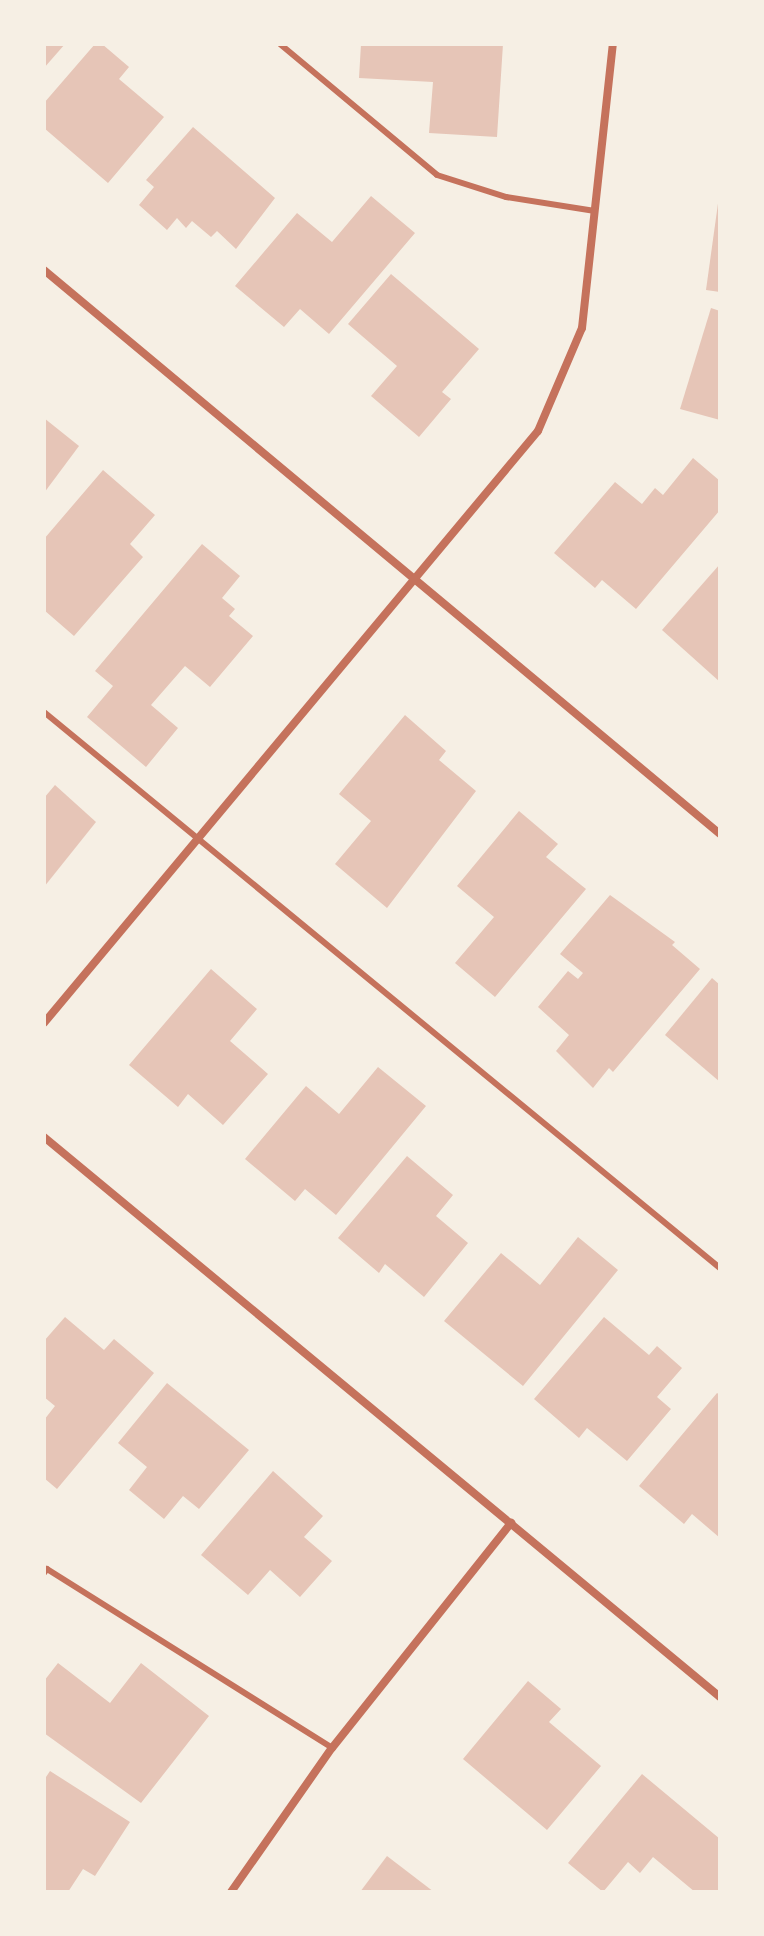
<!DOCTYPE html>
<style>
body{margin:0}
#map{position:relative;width:764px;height:1936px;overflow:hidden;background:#f6efe4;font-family:Jost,sans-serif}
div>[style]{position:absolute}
.building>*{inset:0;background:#e6c5b7}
.service>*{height:6px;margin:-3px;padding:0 3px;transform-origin:3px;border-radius:3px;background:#c5725c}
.minor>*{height:8px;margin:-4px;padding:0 4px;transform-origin:4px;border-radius:4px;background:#c5725c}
span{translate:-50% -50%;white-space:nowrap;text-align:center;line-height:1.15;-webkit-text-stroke:6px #f6efe4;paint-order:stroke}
.frame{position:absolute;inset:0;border:46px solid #f6efe4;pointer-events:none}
</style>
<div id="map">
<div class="building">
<div style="clip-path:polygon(44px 44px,65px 44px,44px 68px)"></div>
<div style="clip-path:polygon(95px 44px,102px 44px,129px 67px,119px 79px,164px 117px,108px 183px,44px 128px,44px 103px)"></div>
<div style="clip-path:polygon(361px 44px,503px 44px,497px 137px,429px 133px,433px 82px,359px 78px)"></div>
<div style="clip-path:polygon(193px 127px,275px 198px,236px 249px,217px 231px,211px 237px,192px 221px,186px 228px,177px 218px,167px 230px,139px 205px,154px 187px,146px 180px)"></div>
<div style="clip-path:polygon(720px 189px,720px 292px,706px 290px)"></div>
<div style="clip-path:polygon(371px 196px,415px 233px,329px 334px,300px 309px,284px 327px,235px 286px,297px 213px,332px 242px)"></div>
<div style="clip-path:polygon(391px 274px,479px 349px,442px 392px,451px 399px,419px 437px,371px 396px,397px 366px,348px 324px)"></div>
<div style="clip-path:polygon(711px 308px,720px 311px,720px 420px,680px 409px)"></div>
<div style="clip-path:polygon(44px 418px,79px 446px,44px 493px)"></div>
<div style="clip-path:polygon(693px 458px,720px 481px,720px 510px,636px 609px,602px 580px,595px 588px,554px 553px,615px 482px,642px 504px,655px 488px,663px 495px)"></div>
<div style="clip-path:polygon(103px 470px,155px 515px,130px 544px,143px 557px,74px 636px,44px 610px,44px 539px)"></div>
<div style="clip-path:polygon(202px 544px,240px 576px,222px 598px,235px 609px,229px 616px,253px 636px,210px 687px,185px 666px,151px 705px,178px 728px,146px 767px,87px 717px,113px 686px,95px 671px)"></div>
<div style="clip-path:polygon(720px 564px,720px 682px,662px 630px)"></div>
<div style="clip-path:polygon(405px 715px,446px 751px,439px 760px,476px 791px,387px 908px,335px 864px,371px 821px,339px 794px)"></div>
<div style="clip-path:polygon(55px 785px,96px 822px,44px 887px,44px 798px)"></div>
<div style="clip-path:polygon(519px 811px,558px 844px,546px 857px,586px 889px,495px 997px,455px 963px,494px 917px,457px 886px)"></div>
<div style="clip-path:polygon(610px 895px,675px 942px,672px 945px,700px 969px,613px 1072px,609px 1068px,593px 1088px,556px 1051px,569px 1035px,538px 1007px,568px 971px,578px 979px,583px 973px,560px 954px)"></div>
<div style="clip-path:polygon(211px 969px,257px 1009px,230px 1041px,268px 1074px,223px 1125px,188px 1094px,178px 1107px,129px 1065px)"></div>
<div style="clip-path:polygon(712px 978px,720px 985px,720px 1082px,665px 1035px)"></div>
<div style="clip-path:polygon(378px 1067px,426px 1106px,336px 1215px,305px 1189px,295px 1201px,245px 1159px,306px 1086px,339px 1114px)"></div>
<div style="clip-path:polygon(407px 1156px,453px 1195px,436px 1216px,468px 1243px,424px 1297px,385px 1264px,379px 1273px,338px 1238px)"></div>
<div style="clip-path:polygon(578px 1237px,618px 1270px,523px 1386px,444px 1321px,501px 1253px,540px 1285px)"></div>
<div style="clip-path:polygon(65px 1317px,104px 1350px,114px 1339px,154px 1373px,57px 1489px,44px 1478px,44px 1420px,55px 1406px,44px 1397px,44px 1341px)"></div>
<div style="clip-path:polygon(604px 1317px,649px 1355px,657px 1346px,682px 1368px,657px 1397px,671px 1409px,627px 1461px,587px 1428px,579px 1438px,534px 1399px)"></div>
<div style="clip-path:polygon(167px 1383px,249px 1450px,199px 1509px,183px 1496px,164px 1519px,129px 1490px,147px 1467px,118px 1443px)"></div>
<div style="clip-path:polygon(717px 1393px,720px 1395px,720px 1538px,692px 1514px,684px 1524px,639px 1486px)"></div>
<div style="clip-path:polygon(273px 1471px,323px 1516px,304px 1537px,332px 1561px,300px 1597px,270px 1570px,248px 1595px,201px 1555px)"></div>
<div style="clip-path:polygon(58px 1663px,110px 1703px,141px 1663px,209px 1716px,141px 1803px,44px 1733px,44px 1681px)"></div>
<div style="clip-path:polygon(528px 1681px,561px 1709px,549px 1722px,601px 1766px,547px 1830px,463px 1759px)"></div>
<div style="clip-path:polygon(50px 1771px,130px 1822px,95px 1876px,83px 1869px,68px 1892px,44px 1892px,44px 1780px)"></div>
<div style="clip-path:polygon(642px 1774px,720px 1839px,720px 1892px,695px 1892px,653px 1857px,640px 1873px,628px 1862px,603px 1892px,568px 1863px)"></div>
<div style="clip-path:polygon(387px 1856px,434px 1892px,360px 1892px)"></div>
</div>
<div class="service">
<div style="left:280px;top:44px;width:204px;rotate:39.8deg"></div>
<div style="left:437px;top:175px;width:72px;rotate:17.7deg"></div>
<div style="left:506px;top:197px;width:90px;rotate:8.9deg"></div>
<div style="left:44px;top:712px;width:875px;rotate:39.44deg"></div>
<div style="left:44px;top:1573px;width:5px;rotate:-53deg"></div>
<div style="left:47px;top:1569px;width:337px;rotate:32.1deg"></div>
</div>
<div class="minor">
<div style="left:44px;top:270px;width:880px;rotate:39.84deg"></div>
<div style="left:44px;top:1023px;width:771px;rotate:-50.16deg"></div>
<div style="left:538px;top:431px;width:112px;rotate:-66.9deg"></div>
<div style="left:582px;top:328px;width:286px;rotate:-83.8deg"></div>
<div style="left:44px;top:1137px;width:878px;rotate:39.64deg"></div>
<div style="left:231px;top:1892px;width:176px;rotate:-55deg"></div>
<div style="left:332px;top:1748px;width:288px;rotate:-51.5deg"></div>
</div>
<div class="frame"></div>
</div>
